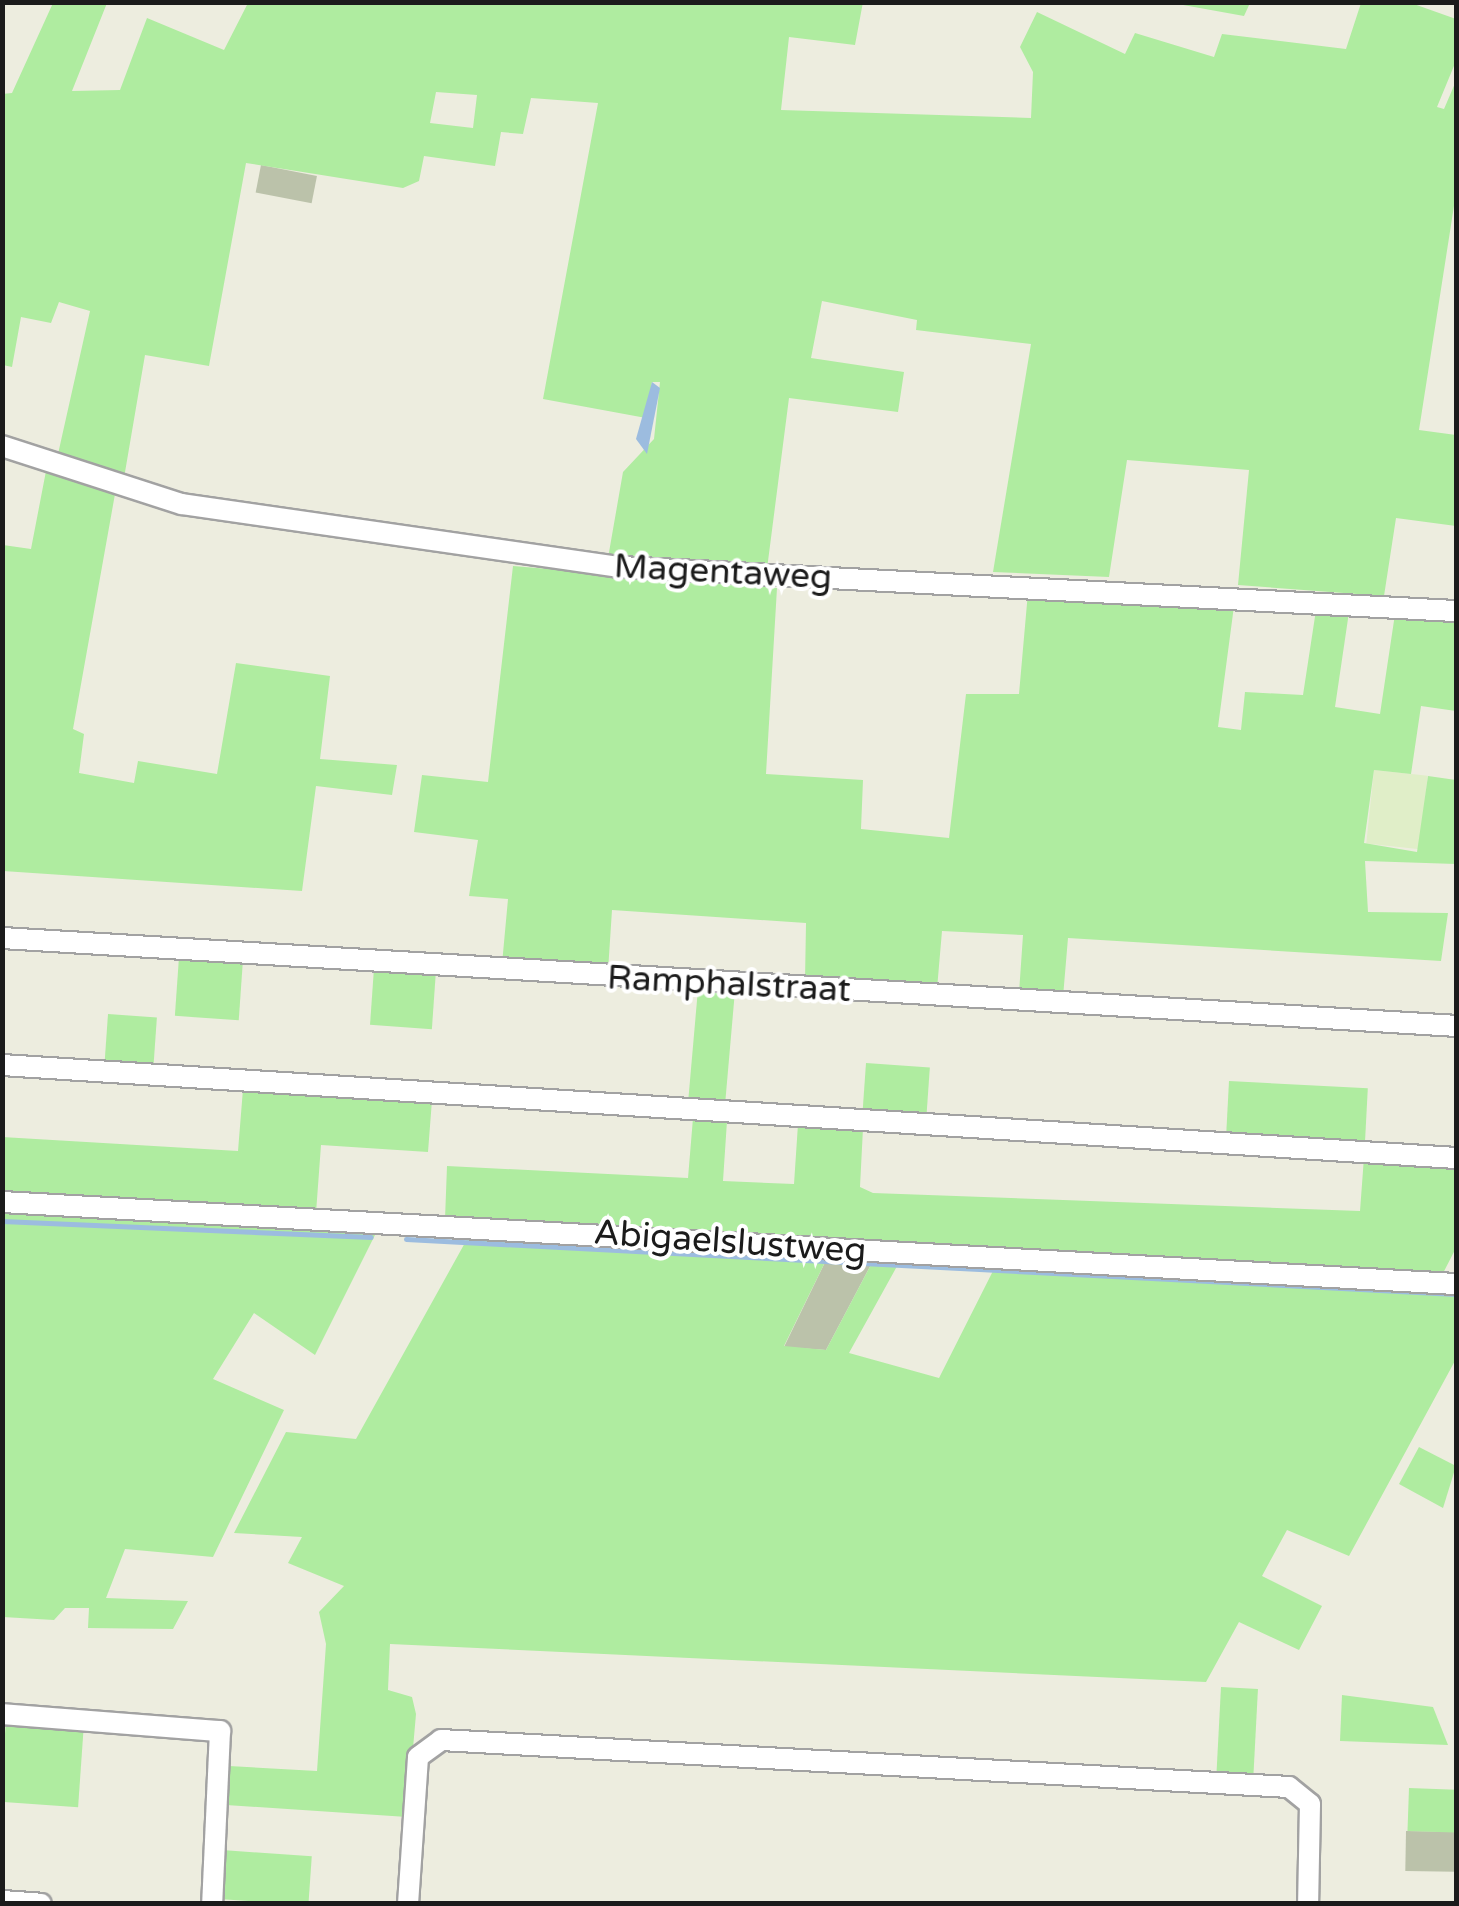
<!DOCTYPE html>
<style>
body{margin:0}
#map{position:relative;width:1459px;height:1906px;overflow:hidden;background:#ededdf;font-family:"Varela Round",sans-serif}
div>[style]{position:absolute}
.construction>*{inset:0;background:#bbc2aa;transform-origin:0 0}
.farmland>*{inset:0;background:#e0eec8;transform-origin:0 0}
.grass>*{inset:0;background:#afeca0;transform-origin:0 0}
.water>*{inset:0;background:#9cbcdf}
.stream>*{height:5px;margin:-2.5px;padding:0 2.5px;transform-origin:2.5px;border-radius:2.5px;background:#9cbcdf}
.roads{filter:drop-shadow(2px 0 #a2a2a2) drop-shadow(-2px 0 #a2a2a2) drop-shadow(0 2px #a2a2a2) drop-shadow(0 -2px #a2a2a2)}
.minor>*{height:20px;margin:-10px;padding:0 10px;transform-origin:10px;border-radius:10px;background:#fff}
span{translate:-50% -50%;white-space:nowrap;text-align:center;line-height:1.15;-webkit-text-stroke:8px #fff;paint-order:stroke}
.street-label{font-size:35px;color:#1b1b1b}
.frame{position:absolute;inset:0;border:5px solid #1b1b1b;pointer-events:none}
</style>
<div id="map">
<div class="construction">
<div style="left:261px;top:165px;width:57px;height:28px;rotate:11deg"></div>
<div style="clip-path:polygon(829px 1254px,875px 1257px,826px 1350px,784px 1347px)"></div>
<div style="left:1406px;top:1831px;width:50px;height:40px;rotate:1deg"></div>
</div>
<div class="farmland">
<div style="left:1374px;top:770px;width:54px;height:74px;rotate:6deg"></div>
</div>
<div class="grass">
<div style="clip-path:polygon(evenodd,863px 2px,855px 45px,789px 37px,781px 110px,1031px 118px,1033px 72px,1020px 47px,1037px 12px,1125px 54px,1135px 33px,1214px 57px,1222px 34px,1346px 49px,1361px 3px,1411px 3px,1456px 19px,1456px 61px,1437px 107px,1444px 109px,1456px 81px,1456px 193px,1419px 430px,1456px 435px,1456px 526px,1396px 518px,1384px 596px,1238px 585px,1249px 470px,1127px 460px,1109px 577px,993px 572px,1031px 344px,916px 330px,917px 320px,822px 301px,811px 358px,904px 372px,898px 412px,789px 398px,767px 569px,608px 558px,623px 472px,654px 439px,660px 382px,652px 382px,646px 418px,543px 399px,598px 103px,531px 98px,523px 134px,501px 132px,495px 166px,424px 156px,419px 181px,403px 188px,246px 163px,209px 366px,145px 355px,124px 478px,58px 454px,90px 311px,59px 302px,51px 323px,21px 317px,12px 367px,3px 365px,2px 94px,12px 93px,53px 3px,107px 3px,72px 91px,120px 90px,147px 18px,224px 50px,248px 3px,863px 2px,436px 92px,477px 95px,473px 128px,430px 123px,436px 92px)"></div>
<div style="clip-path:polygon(1172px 3px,1250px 3px,1244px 16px)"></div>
<div style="clip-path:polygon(46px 471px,115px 494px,73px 729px,84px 734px,79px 773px,134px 783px,138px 761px,217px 774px,236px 663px,330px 676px,320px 759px,397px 765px,392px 795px,316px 786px,302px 891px,3px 871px,3px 545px,31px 549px)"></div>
<div style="clip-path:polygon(513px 566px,777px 588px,766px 774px,863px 780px,861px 829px,949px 838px,966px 694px,1019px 694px,1028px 592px,1234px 606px,1218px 727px,1241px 730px,1245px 692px,1303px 695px,1316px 610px,1349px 612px,1335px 707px,1380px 714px,1395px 614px,1456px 618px,1456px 711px,1421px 706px,1411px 774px,1374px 770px,1364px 843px,1417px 852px,1428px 776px,1456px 780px,1456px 864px,1365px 861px,1368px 912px,1448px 913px,1441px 961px,1068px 938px,1063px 997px,1019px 993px,1023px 935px,942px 931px,937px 989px,805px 980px,806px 923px,612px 910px,608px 971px,502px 964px,508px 899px,469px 896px,478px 840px,414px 832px,422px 775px,488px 782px)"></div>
<div style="left:179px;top:957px;width:64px;height:59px;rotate:4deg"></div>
<div style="left:374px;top:968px;width:62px;height:57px;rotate:4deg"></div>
<div style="left:698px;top:989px;width:37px;height:117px;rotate:5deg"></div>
<div style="left:108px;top:1014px;width:49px;height:53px;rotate:4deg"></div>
<div style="left:866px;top:1063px;width:64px;height:55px;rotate:4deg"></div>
<div style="left:1229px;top:1081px;width:139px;height:55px;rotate:3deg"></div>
<div style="clip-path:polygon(243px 1089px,432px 1100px,428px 1152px,321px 1145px,316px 1213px,3px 1198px,2px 1137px,238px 1151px)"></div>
<div style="clip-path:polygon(693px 1118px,727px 1121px,723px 1181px,794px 1184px,798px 1124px,863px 1128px,860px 1187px,873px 1193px,1360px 1211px,1364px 1157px,1456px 1163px,1456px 1248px,1440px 1279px,445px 1219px,447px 1166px,688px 1178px)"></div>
<div style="clip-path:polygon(2px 1206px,378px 1229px,315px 1355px,254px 1313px,213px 1379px,284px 1410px,213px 1557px,125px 1549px,106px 1598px,188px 1601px,173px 1629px,88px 1628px,89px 1608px,65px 1608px,54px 1620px,3px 1617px)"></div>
<div style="clip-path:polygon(471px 1232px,829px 1254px,784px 1346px,826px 1350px,875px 1257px,901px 1259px,849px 1353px,939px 1378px,997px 1263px,1456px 1289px,1456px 1359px,1349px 1556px,1287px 1530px,1262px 1576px,1322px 1606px,1299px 1650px,1239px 1622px,1206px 1682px,390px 1644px,388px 1690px,412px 1697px,416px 1714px,407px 1817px,226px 1805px,229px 1766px,317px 1771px,326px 1644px,319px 1612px,344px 1586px,288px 1563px,302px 1537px,234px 1533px,286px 1432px,356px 1439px)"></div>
<div style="clip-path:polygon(1419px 1447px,1456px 1466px,1443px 1508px,1399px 1484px)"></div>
<div style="left:1221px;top:1687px;width:37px;height:90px;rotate:3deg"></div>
<div style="clip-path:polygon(1342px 1695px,1433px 1707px,1448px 1745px,1340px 1741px)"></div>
<div style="left:6px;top:1720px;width:78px;height:82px;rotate:4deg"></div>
<div style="left:1409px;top:1788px;width:47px;height:43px;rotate:2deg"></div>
<div style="left:222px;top:1850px;width:90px;height:49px;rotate:4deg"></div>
</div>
<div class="water">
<div style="clip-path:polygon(652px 382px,660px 388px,647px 454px,636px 439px)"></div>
</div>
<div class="stream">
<div style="left:2px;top:1221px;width:369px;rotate:2.5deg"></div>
<div style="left:406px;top:1239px;width:1051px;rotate:3deg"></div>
</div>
<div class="roads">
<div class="minor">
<div style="left:2px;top:446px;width:189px;rotate:17.9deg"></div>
<div style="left:182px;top:504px;width:443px;rotate:8.2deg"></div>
<div style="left:621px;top:567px;width:836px;rotate:3.02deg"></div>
<div style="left:2px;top:938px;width:1457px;rotate:3.46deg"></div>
<div style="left:2px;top:1065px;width:1457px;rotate:3.66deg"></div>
<div style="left:2px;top:1202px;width:1456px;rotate:3.23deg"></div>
<div style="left:2px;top:1714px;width:219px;rotate:4.5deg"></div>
<div style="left:220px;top:1731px;width:173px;rotate:92.6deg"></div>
<div style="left:2px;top:1901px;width:39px;rotate:4deg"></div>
<div style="left:408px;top:1904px;width:147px;rotate:-86.1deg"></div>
<div style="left:418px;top:1757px;width:29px;rotate:-36deg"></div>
<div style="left:441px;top:1740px;width:849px;rotate:3.17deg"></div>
<div style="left:1289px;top:1787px;width:27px;rotate:39deg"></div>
<div style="left:1310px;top:1804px;width:100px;rotate:91.1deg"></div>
</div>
</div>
<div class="street-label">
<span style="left:723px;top:572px;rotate:3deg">Magentaweg</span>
<span style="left:729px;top:984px;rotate:3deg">Ramphalstraat</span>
<span style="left:730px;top:1242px;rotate:4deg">Abigaelslustweg</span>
</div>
<div class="frame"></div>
</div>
